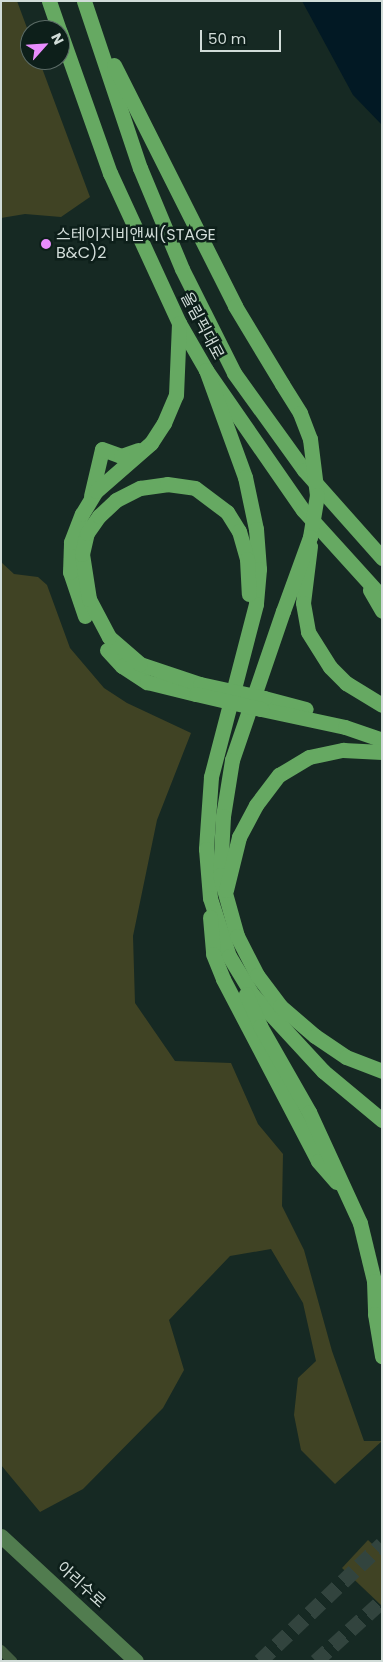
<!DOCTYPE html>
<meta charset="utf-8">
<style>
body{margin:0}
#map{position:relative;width:383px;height:1662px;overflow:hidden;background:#162923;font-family:Poppins,"Noto Sans KR",sans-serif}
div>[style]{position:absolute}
.green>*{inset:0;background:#404324}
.water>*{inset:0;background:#021924}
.highway-tunnel>*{height:15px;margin-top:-7.5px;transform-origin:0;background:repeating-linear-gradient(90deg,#32443e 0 15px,transparent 0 23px)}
.street>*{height:10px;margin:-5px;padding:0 5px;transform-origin:5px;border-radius:5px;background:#425d40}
.secondary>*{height:15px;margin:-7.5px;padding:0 7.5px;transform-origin:7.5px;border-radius:7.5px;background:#517c4f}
.highway>*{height:15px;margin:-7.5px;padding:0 7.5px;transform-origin:7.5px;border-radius:7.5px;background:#66a962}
.highway-bridge>*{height:15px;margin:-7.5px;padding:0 7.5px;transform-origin:7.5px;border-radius:7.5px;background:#66a962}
.dots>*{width:14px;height:14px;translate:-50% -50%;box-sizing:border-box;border:2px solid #0d1f1a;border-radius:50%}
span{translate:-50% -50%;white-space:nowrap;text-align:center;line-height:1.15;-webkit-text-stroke:5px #0d1f1a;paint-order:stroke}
.poi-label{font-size:16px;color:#d1dcd8}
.left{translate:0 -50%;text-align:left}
.street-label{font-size:16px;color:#d1dcd8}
.frame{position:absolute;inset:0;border:2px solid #d1dcd8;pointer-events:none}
.north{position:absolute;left:20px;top:20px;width:50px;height:50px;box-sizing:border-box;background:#0d1f1a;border:1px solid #5b6b66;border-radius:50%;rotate:64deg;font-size:14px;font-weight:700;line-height:20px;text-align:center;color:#d1dcd8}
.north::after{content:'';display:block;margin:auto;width:18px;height:22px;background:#e98dfe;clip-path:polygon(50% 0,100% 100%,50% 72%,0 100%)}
.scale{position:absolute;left:200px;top:30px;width:81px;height:22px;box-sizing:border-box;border:2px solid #d1dcd8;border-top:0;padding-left:6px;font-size:15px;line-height:18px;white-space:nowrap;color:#d1dcd8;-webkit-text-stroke:4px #0d1f1a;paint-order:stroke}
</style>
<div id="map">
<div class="green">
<div style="clip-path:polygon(1px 1px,17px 1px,30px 36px,30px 60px,39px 60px,90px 197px,61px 217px,25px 214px,1px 218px)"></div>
<div style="clip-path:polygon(1px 562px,14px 574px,38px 577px,47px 585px,70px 648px,104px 688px,127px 703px,191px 733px,157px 820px,133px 936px,135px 1003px,175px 1061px,231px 1063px,258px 1124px,283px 1154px,282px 1206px,304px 1250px,332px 1351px,364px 1441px,382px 1441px,335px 1484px,301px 1450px,294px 1415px,298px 1378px,316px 1361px,303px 1303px,271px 1249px,230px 1256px,169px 1320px,184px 1370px,163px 1408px,83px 1489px,40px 1512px,1px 1465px)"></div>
<div style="clip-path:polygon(368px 1540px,382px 1553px,382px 1606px,342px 1568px)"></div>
</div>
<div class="water">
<div style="clip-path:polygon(302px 1px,382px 1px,382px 125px,353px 95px)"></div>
</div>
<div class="highway-tunnel">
<div style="left:260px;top:1661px;width:169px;rotate:-43.8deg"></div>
<div style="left:316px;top:1661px;width:89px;rotate:-42.3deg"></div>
</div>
<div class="street">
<div style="left:1px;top:1650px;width:16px;rotate:45deg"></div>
</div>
<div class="secondary">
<div style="left:1px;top:1536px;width:184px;rotate:42.8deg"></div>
</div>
<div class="highway">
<div style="left:49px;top:1px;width:31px;rotate:71deg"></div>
<div style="left:84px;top:1px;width:176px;rotate:71.5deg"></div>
<div style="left:140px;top:168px;width:109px;rotate:67.4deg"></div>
<div style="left:182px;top:269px;width:116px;rotate:63.4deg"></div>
<div style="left:234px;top:373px;width:120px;rotate:54.2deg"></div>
<div style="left:304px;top:470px;width:118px;rotate:48.4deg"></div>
<div style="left:60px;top:32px;width:150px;rotate:70.5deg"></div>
<div style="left:110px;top:173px;width:165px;rotate:65.3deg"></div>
<div style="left:179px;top:323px;width:54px;rotate:60.1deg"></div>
<div style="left:206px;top:370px;width:170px;rotate:55.3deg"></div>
<div style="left:303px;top:510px;width:118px;rotate:47.8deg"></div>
<div style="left:114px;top:65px;width:270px;rotate:63.3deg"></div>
<div style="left:235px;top:306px;width:91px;rotate:58.9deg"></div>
<div style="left:206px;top:370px;width:114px;rotate:70deg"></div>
<div style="left:245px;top:477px;width:53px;rotate:78.1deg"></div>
<div style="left:256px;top:529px;width:40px;rotate:85.7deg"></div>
<div style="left:259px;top:569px;width:35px;rotate:95deg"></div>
<div style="left:256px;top:604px;width:179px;rotate:104.6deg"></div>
<div style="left:211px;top:777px;width:72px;rotate:94deg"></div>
<div style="left:206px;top:849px;width:49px;rotate:85.3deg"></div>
<div style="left:210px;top:898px;width:61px;rotate:71.9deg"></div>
<div style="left:229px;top:956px;width:44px;rotate:58.8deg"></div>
<div style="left:252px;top:994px;width:105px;rotate:47.3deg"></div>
<div style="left:323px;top:1071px;width:77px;rotate:39.7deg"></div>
<div style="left:91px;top:496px;width:48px;rotate:-76.8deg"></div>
<div style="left:102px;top:449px;width:20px;rotate:20deg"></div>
<div style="left:121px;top:456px;width:18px;rotate:-19deg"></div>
<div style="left:310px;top:546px;width:57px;rotate:97deg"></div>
<div style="left:303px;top:603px;width:29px;rotate:80deg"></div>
<div style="left:308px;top:632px;width:41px;rotate:57.8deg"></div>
<div style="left:330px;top:667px;width:23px;rotate:45deg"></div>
<div style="left:346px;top:683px;width:42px;rotate:31.4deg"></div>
<div style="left:370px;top:590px;width:24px;rotate:60deg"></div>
<div style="left:283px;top:611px;width:157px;rotate:108.9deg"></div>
<div style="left:232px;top:760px;width:57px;rotate:99.1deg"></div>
<div style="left:223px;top:816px;width:59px;rotate:92.9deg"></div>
<div style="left:220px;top:875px;width:63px;rotate:74.4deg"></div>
<div style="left:237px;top:936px;width:44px;rotate:62.9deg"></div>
<div style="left:257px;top:975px;width:39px;rotate:53deg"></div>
<div style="left:280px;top:1006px;width:46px;rotate:40.6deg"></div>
<div style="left:315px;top:1036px;width:37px;rotate:34deg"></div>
<div style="left:346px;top:1057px;width:39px;rotate:21deg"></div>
<div style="left:85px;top:616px;width:46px;rotate:-108.8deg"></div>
<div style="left:70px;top:572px;width:30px;rotate:-88deg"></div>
<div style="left:71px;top:542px;width:30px;rotate:-69deg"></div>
<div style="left:82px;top:514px;width:27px;rotate:-59deg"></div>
<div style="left:96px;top:491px;width:73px;rotate:-41.1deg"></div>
<div style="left:151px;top:443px;width:24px;rotate:-57deg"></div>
<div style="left:164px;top:423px;width:30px;rotate:-67deg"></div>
<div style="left:176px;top:395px;width:72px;rotate:-87.6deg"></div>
<div style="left:107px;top:650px;width:22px;rotate:47deg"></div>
<div style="left:122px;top:666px;width:30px;rotate:33deg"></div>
<div style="left:147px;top:682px;width:50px;rotate:13.8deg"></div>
<div style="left:200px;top:684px;width:63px;rotate:-161.6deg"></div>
<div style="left:140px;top:664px;width:41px;rotate:-138.9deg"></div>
<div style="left:109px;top:637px;width:43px;rotate:-117.8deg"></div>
<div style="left:89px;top:599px;width:46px;rotate:-98.8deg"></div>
<div style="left:82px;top:554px;width:22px;rotate:-77deg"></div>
<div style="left:87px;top:533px;width:21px;rotate:-55deg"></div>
<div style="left:99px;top:516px;width:23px;rotate:-43deg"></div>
<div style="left:116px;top:500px;width:27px;rotate:-27deg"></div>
<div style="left:140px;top:488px;width:27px;rotate:-8deg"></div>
<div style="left:167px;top:484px;width:28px;rotate:8deg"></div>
<div style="left:195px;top:488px;width:40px;rotate:37deg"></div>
<div style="left:227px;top:512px;width:22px;rotate:58deg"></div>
<div style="left:239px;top:531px;width:29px;rotate:74deg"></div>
<div style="left:247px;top:559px;width:35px;rotate:87deg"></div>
<div style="left:264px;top:698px;width:43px;rotate:14.7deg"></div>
<div style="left:261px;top:709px;width:86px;rotate:12.1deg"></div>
<div style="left:345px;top:727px;width:39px;rotate:19deg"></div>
<div style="left:226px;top:890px;width:55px;rotate:-76.2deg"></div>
<div style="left:239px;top:837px;width:36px;rotate:-62deg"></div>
<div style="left:256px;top:805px;width:38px;rotate:-53deg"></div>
<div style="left:279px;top:775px;width:35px;rotate:-31deg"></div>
<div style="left:309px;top:757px;width:35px;rotate:-12deg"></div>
<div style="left:343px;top:750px;width:39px;rotate:3deg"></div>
<div style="left:210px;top:917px;width:37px;rotate:85deg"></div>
<div style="left:213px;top:954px;width:27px;rotate:68deg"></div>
<div style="left:223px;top:979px;width:205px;rotate:62.4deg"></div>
<div style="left:318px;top:1161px;width:28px;rotate:49deg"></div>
<div style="left:246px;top:994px;width:35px;rotate:66deg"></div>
<div style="left:260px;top:1026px;width:99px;rotate:60.3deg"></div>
<div style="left:309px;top:1112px;width:122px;rotate:65.3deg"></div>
<div style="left:360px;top:1223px;width:60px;rotate:76.4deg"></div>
<div style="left:374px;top:1281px;width:33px;rotate:88deg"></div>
<div style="left:375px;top:1314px;width:43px;rotate:80.5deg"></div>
</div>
<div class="highway-bridge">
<div style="left:282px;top:384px;width:34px;rotate:58deg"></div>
<div style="left:300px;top:413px;width:28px;rotate:69deg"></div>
<div style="left:310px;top:439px;width:56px;rotate:82.9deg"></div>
<div style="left:317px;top:495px;width:43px;rotate:99.5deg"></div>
<div style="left:310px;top:537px;width:79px;rotate:110deg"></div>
<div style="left:200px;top:684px;width:66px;rotate:12.3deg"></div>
<div style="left:196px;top:694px;width:67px;rotate:13deg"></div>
</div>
<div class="dots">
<div style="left:46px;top:244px;background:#e98dfe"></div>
</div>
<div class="poi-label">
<span class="left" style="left:56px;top:244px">스테이지비앤씨(STAGE<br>B&amp;C)2</span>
</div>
<div class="street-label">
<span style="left:202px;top:326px;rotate:62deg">올림픽대로</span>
<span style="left:81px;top:1585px;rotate:42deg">아리수로</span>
</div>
<div class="frame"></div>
<div class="north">N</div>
<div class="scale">50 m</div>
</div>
